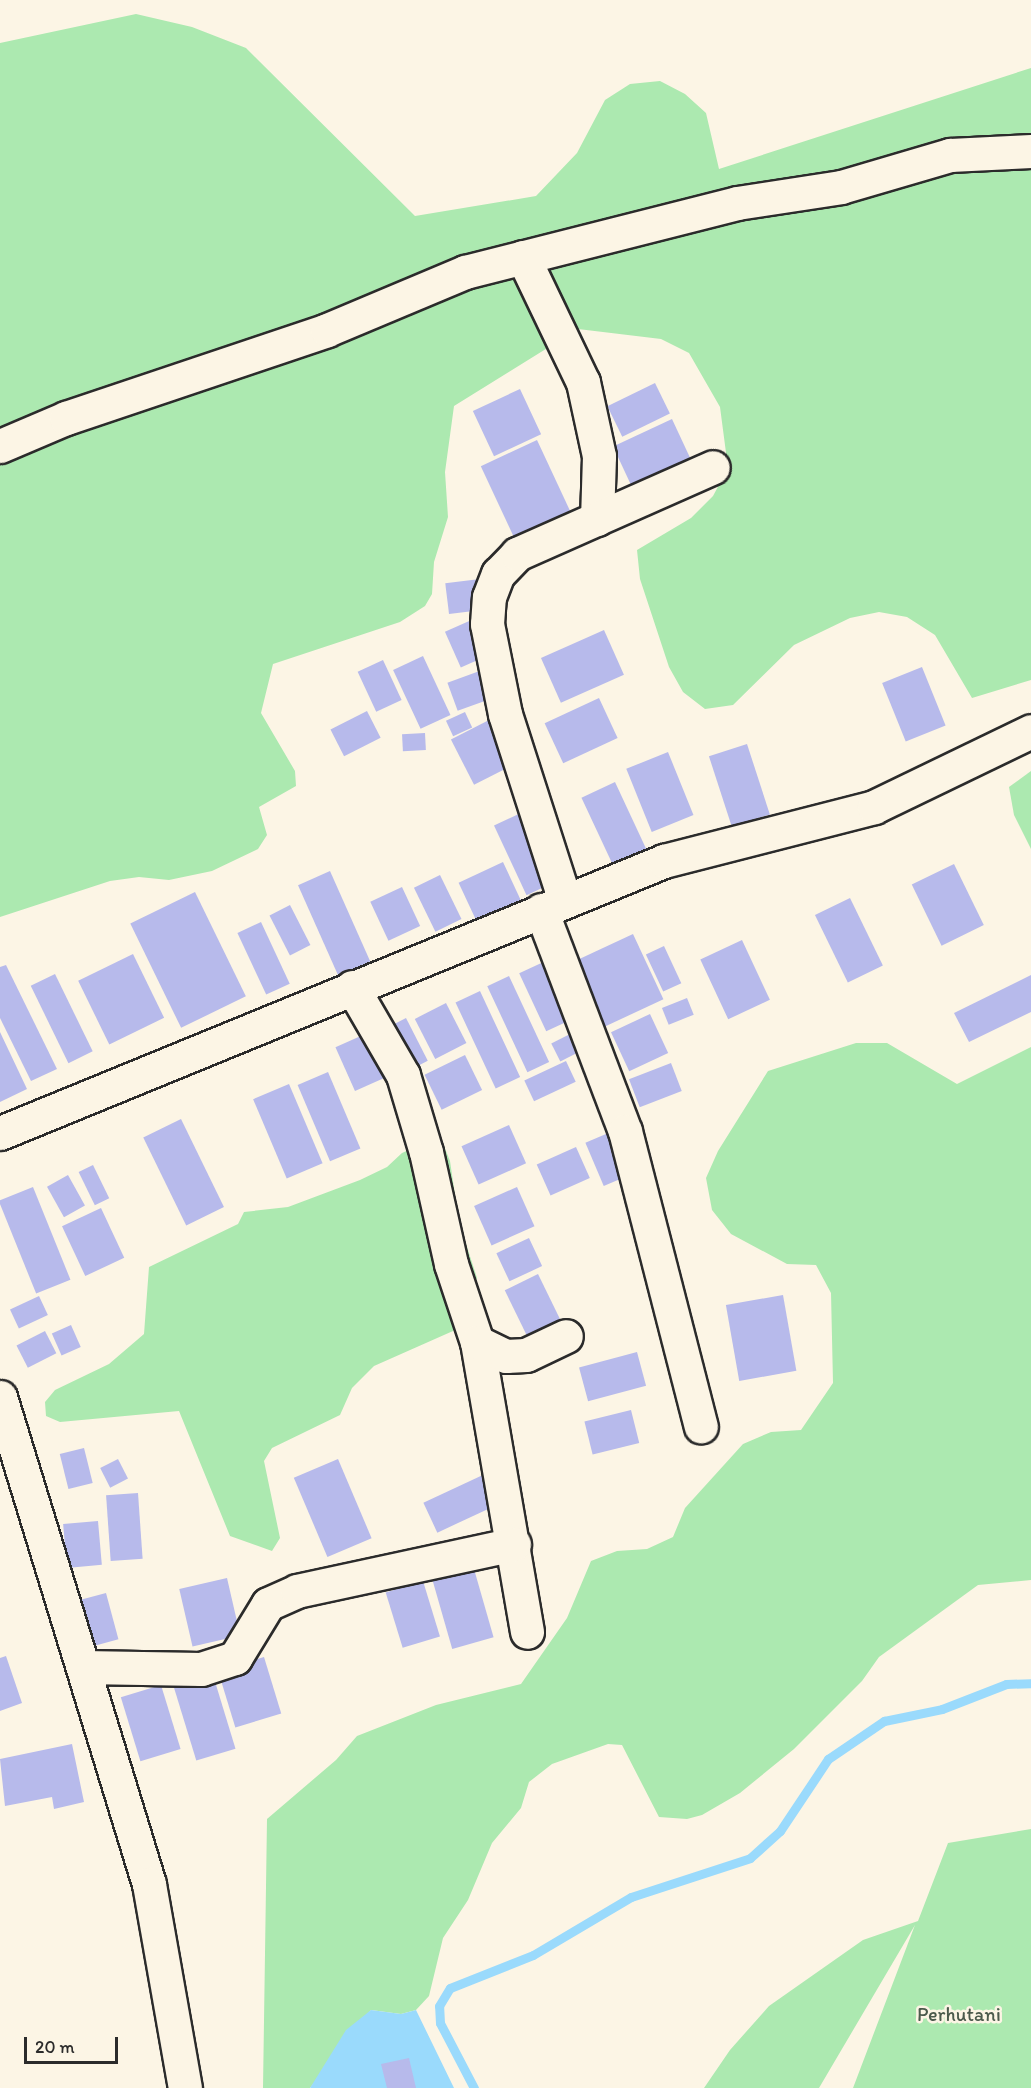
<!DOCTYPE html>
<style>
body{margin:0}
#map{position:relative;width:1031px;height:2088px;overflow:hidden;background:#fcf5e5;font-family:Itim,sans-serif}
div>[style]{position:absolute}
.green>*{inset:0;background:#ace9b0}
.water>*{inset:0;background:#9adafc}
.stream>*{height:9px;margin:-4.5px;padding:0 4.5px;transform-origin:4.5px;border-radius:4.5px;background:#9adafc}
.building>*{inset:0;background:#b7baeb;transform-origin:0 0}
.roads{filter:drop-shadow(2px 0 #2b2b2b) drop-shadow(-2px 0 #2b2b2b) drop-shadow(0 2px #2b2b2b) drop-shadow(0 -2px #2b2b2b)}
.minor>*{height:33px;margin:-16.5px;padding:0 16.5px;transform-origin:16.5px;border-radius:16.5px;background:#fcf5e5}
span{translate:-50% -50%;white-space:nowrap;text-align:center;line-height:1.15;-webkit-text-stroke:5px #fcf5e5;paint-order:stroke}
.park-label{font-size:20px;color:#4b5a4c}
.scale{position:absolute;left:24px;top:2037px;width:94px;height:27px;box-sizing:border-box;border:3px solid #2b2b2b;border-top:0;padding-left:8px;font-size:18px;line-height:21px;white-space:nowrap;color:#2b2b2b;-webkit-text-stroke:4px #fcf5e5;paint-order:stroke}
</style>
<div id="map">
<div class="green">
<div style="clip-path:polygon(136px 14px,192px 27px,246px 48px,415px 216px,536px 196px,577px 153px,605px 100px,630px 84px,660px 81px,685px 94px,706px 113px,719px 169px,1031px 68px,1031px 680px,972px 698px,935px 635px,907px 617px,879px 612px,850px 618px,794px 645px,733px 705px,705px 709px,683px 692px,669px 667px,640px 579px,637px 550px,691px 518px,713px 496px,728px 468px,720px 407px,689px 353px,661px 339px,578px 329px,454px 406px,445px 472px,448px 517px,434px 562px,432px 594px,425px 606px,400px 622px,273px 664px,261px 713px,295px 771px,296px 786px,259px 807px,267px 835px,258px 849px,212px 871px,169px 880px,139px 877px,110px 881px,0 917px,0 43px)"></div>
<div style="clip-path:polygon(1031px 771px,1031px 849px,1014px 815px,1009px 787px)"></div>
<div style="clip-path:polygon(856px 1043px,887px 1043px,957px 1084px,1031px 1047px,1031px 1580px,978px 1585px,879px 1657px,862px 1681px,794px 1749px,740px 1793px,702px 1815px,687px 1819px,659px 1817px,622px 1745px,608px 1744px,552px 1764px,529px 1782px,521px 1808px,492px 1843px,468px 1900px,443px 1938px,429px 1996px,416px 2010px,401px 2014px,371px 2010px,310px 2088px,263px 2088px,267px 1819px,336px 1760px,357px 1736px,436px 1705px,521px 1684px,567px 1618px,591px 1561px,617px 1551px,647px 1549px,673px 1537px,685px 1508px,743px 1444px,771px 1432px,801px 1430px,833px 1383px,831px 1293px,816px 1265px,787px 1264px,731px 1234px,712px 1210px,706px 1178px,718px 1151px,768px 1071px)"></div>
<div style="clip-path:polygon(440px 1136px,450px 1161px,459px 1222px,477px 1278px,453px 1331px,374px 1366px,352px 1388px,340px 1415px,272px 1448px,264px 1461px,280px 1538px,272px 1551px,230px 1536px,179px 1411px,60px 1422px,46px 1416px,45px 1402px,55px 1390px,109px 1364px,144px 1334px,149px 1267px,238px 1224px,244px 1212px,288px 1207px,360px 1180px,387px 1167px,402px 1153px)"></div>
<div style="clip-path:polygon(1031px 1829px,1031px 2088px,853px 2088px,915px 1925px,819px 2088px,704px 2088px,730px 2050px,769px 2006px,863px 1940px,918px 1921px,948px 1843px)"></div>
</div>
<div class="water">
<div style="clip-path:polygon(371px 2010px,401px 2014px,416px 2010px,454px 2088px,310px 2088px,346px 2030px)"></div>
</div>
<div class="stream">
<div style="left:474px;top:2088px;width:73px;rotate:-117.6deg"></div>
<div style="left:440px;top:2023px;width:17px;rotate:-93deg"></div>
<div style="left:439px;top:2006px;width:21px;rotate:-59deg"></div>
<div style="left:450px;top:1988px;width:89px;rotate:-21.7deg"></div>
<div style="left:533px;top:1955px;width:114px;rotate:-30.6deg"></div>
<div style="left:631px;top:1897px;width:125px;rotate:-18.1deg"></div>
<div style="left:750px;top:1858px;width:40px;rotate:-42deg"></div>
<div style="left:780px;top:1831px;width:87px;rotate:-56.3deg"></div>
<div style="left:828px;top:1759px;width:68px;rotate:-34.2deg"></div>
<div style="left:884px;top:1721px;width:59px;rotate:-11.7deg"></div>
<div style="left:942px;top:1709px;width:69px;rotate:-21.3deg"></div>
<div style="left:1006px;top:1684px;width:25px;rotate:-2deg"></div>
</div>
<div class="building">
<div style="left:655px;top:383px;width:34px;height:53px;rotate:64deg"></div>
<div style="left:520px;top:389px;width:50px;height:52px;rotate:65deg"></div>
<div style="left:672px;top:419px;width:54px;height:65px;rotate:65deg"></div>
<div style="left:537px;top:440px;width:87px;height:62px;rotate:65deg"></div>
<div style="left:480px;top:579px;width:31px;height:35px;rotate:83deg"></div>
<div style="left:476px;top:618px;width:39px;height:34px;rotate:66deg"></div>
<div style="left:604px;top:630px;width:49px;height:69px;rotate:66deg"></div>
<div style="left:423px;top:656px;width:65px;height:33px;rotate:65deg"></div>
<div style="left:383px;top:660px;width:44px;height:28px;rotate:65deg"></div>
<div style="left:922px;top:667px;width:63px;height:43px;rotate:68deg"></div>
<div style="left:485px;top:669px;width:30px;height:40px;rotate:70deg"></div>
<div style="left:599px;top:698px;width:44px;height:60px;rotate:65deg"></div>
<div style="left:367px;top:711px;width:30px;height:41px;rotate:63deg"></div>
<div style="left:465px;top:712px;width:17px;height:21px;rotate:65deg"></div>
<div style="left:491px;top:719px;width:51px;height:45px;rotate:63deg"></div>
<div style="left:425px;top:733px;width:17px;height:23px;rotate:87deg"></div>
<div style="left:747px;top:744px;width:74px;height:40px;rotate:72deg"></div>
<div style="left:668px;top:752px;width:68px;height:45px;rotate:68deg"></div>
<div style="left:615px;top:782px;width:75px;height:37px;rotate:65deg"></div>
<div style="left:523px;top:812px;width:77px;height:32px;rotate:65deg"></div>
<div style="left:503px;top:862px;width:52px;height:49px;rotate:65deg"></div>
<div style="left:954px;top:864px;width:68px;height:47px;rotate:64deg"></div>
<div style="left:330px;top:871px;width:99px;height:35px;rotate:66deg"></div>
<div style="left:440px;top:875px;width:49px;height:29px;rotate:64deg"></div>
<div style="left:402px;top:887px;width:43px;height:35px;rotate:65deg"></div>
<div style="left:195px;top:892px;width:116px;height:72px;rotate:64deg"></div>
<div style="left:850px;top:898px;width:75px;height:39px;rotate:64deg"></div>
<div style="left:290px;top:905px;width:45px;height:23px;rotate:63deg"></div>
<div style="left:261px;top:922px;width:68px;height:26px;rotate:65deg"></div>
<div style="left:633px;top:934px;width:72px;height:71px;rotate:65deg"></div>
<div style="left:742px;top:940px;width:66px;height:46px;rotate:65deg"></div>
<div style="left:664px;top:946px;width:41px;height:20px;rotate:65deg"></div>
<div style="left:133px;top:954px;width:71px;height:61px;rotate:64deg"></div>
<div style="left:550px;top:959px;width:64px;height:34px;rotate:65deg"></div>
<div style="clip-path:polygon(6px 965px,57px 1069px,31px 1081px,0 1018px,0 967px)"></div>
<div style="left:55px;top:974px;width:86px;height:27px;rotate:64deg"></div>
<div style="clip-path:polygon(1031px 975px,1031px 1012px,969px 1042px,954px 1013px)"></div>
<div style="left:509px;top:976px;width:95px;height:24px;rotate:65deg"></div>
<div style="left:480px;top:991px;width:95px;height:27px;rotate:65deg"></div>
<div style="left:687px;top:998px;width:18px;height:27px;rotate:68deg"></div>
<div style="left:446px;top:1003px;width:45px;height:35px;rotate:63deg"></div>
<div style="left:650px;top:1014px;width:43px;height:43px;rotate:65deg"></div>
<div style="left:406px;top:1018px;width:48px;height:13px;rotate:63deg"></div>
<div style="left:578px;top:1030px;width:20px;height:30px;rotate:63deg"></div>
<div style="left:372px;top:1031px;width:48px;height:40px;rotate:66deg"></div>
<div style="clip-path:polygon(0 1032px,27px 1089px,0 1102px)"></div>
<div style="left:465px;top:1055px;width:39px;height:45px;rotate:64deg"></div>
<div style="left:566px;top:1061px;width:23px;height:46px;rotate:65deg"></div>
<div style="left:671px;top:1063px;width:30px;height:45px;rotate:69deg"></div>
<div style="left:328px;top:1072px;width:83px;height:33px;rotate:67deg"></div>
<div style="left:289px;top:1084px;width:86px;height:39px;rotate:67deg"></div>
<div style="left:181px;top:1119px;width:98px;height:42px;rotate:64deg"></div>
<div style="left:509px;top:1125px;width:42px;height:52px;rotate:66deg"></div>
<div style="left:613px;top:1131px;width:47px;height:30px;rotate:67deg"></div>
<div style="left:576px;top:1147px;width:34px;height:43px;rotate:66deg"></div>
<div style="left:93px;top:1165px;width:37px;height:16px;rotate:64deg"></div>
<div style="left:68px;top:1175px;width:35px;height:24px;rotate:61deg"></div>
<div style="left:33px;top:1187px;width:100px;height:37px;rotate:68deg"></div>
<div style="left:517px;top:1187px;width:43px;height:47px;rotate:66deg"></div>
<div style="left:101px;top:1208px;width:55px;height:43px;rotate:65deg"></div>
<div style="left:529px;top:1238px;width:31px;height:36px;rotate:65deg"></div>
<div style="left:538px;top:1274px;width:64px;height:37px;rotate:64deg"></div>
<div style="left:783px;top:1295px;width:77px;height:58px;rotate:80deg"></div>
<div style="left:39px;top:1296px;width:21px;height:32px;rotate:65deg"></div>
<div style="left:71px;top:1325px;width:24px;height:21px;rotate:66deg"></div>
<div style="left:45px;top:1331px;width:25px;height:32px;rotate:63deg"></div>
<div style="left:637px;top:1352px;width:35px;height:60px;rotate:75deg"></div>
<div style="left:631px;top:1410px;width:34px;height:48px;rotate:76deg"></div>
<div style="left:84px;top:1448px;width:36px;height:25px;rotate:76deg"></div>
<div style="left:118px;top:1459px;width:22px;height:20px;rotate:63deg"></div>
<div style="left:338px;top:1459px;width:86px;height:48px;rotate:67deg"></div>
<div style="left:485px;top:1474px;width:33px;height:68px;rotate:65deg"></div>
<div style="left:138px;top:1493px;width:66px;height:32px;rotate:86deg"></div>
<div style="left:98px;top:1521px;width:44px;height:35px;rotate:85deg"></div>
<div style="left:474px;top:1569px;width:71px;height:43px;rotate:74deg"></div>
<div style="left:227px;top:1578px;width:59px;height:49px;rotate:77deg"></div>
<div style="left:423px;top:1581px;width:58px;height:39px;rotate:73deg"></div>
<div style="left:106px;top:1593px;width:48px;height:33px;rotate:75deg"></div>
<div style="clip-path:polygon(6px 1656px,22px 1703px,0 1711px,0 1658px)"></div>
<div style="left:264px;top:1657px;width:59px;height:48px;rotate:73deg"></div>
<div style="left:213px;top:1675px;width:77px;height:41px;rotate:73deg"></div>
<div style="left:161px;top:1685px;width:67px;height:42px;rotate:73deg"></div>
<div style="clip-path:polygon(72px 1744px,84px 1802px,54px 1809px,52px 1797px,5px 1806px,0 1759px)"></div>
<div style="clip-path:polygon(409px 2058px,416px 2088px,387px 2088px,381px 2064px)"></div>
</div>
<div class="roads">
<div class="minor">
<div style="left:523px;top:257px;width:139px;rotate:64.4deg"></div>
<div style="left:583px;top:382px;width:76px;rotate:77.8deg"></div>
<div style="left:599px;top:456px;width:63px;rotate:91.8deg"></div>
<div style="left:0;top:446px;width:72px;rotate:-23deg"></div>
<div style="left:66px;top:418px;width:275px;rotate:-18.6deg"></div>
<div style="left:327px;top:330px;width:150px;rotate:-22.8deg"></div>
<div style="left:465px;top:272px;width:281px;rotate:-14.2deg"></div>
<div style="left:737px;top:203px;width:105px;rotate:-8.7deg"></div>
<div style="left:841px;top:187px;width:114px;rotate:-16.4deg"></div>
<div style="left:950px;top:155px;width:81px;rotate:-2.8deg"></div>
<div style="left:565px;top:901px;width:196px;rotate:-107.8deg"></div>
<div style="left:505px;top:714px;width:92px;rotate:-101.3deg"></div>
<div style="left:487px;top:624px;width:27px;rotate:-86deg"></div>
<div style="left:489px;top:597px;width:25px;rotate:-69deg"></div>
<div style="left:498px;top:574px;width:28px;rotate:-46deg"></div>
<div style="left:517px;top:554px;width:214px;rotate:-23.9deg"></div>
<div style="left:541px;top:910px;width:236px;rotate:69.2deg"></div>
<div style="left:625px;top:1131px;width:305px;rotate:75.6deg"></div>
<div style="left:352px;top:987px;width:102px;rotate:59.9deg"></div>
<div style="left:403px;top:1075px;width:80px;rotate:73.4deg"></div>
<div style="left:426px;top:1152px;width:115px;rotate:77.4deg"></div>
<div style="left:451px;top:1264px;width:82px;rotate:71.6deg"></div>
<div style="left:477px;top:1342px;width:294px;rotate:80.2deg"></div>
<div style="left:0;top:1133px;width:718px;rotate:-22.28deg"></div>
<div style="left:664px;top:861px;width:217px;rotate:-14.4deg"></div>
<div style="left:874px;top:807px;width:174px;rotate:-25.8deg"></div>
<div style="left:477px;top:1342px;width:32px;rotate:26deg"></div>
<div style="left:506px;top:1356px;width:20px;rotate:-3deg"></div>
<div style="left:526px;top:1355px;width:44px;rotate:-25.4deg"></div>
<div style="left:0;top:1397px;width:509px;rotate:72.99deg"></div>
<div style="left:149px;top:1884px;width:207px;rotate:80deg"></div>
<div style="left:83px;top:1667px;width:118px;rotate:1deg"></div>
<div style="left:201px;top:1669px;width:36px;rotate:-18deg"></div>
<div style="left:235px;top:1658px;width:63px;rotate:-58.6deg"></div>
<div style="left:268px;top:1604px;width:32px;rotate:-24deg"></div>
<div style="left:297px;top:1591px;width:222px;rotate:-12.2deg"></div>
</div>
</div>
<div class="park-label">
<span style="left:959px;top:2014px">Perhutani</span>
</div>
<div class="scale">20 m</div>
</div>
